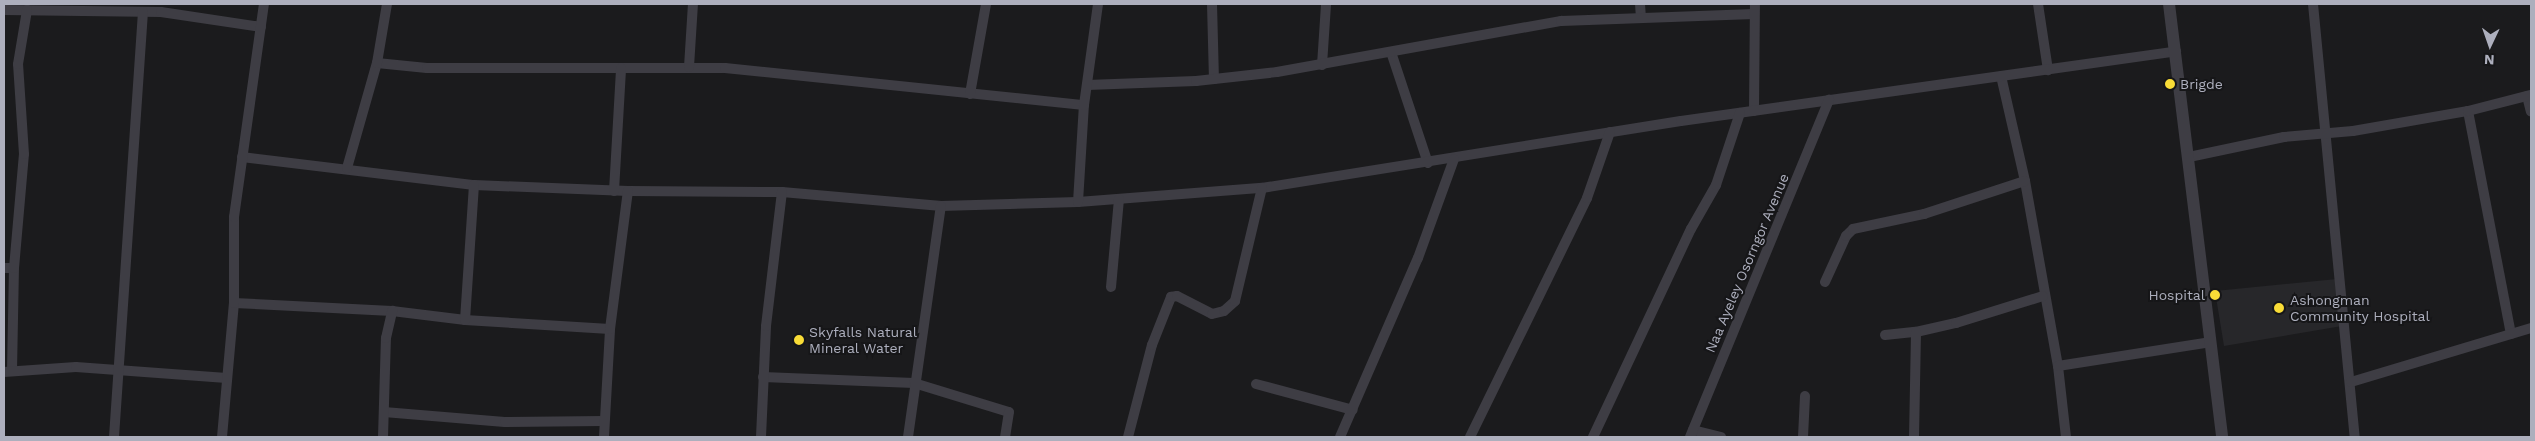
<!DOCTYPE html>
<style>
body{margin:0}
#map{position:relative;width:2535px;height:441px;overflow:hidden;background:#1b1b1d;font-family:"Work Sans",sans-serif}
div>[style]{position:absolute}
.built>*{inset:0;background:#27272a}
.minor>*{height:10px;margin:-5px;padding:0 5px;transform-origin:5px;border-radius:5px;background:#3e3d44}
.tertiary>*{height:12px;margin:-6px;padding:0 6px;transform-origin:6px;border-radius:6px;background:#3e3d44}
.dots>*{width:14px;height:14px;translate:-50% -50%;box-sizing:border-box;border:2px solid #161618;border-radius:50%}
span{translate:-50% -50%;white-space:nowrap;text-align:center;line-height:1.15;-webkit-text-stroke:4px #161618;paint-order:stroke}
.poi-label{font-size:14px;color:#adafbd}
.left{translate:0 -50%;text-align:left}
.right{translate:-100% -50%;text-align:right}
.street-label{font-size:14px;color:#adafbd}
.frame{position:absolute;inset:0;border:5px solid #adafbd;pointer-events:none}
.north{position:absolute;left:2465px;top:20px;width:50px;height:50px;-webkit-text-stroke:4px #161618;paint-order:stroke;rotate:183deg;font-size:14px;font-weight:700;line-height:20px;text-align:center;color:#adafbd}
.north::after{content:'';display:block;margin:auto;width:18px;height:22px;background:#adafbd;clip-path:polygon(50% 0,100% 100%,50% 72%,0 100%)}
</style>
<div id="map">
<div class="built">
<div style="clip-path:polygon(2337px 279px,2342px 326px,2224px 346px,2215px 291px)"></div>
</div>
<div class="minor">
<div style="left:1212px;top:4px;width:75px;rotate:88.5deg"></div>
<div style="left:1640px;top:4px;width:13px;rotate:86deg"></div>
<div style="left:2038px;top:4px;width:67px;rotate:81.4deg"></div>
<div style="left:2313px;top:4px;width:435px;rotate:84.5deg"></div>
<div style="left:4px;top:10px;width:157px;rotate:0.7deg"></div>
<div style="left:161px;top:12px;width:101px;rotate:8.5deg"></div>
<div style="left:1391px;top:52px;width:117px;rotate:71.6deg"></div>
<div style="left:377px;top:63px;width:50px;rotate:5.7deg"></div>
<div style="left:427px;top:68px;width:298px"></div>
<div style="left:725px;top:68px;width:361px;rotate:5.9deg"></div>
<div style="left:1322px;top:65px;width:61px;rotate:-86.2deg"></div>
<div style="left:689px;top:67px;width:63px;rotate:-86.4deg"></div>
<div style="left:2001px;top:76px;width:108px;rotate:77.1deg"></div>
<div style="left:2025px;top:181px;width:188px;rotate:79.9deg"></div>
<div style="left:2058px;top:366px;width:71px;rotate:83.6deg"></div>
<div style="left:1087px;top:85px;width:109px;rotate:-2.1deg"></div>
<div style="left:1196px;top:81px;width:81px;rotate:-6.3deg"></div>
<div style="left:1277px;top:72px;width:289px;rotate:-10.2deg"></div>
<div style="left:1561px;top:21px;width:193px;rotate:-2.1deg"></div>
<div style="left:970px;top:94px;width:91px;rotate:-79.9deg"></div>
<div style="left:2527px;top:96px;width:16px;rotate:76deg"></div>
<div style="left:1754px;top:111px;width:107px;rotate:-89.5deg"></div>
<div style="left:2468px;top:111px;width:227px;rotate:79.1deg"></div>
<div style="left:242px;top:157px;width:234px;rotate:6.9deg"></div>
<div style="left:474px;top:185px;width:154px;rotate:2.2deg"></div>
<div style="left:628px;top:191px;width:154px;rotate:0.4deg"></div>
<div style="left:782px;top:192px;width:160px;rotate:5deg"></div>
<div style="left:941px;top:206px;width:137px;rotate:-1.7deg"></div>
<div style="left:1078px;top:202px;width:185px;rotate:-4.4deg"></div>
<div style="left:1262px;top:188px;width:424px;rotate:-9.1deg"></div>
<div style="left:1681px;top:121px;width:500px;rotate:-8deg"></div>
<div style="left:2189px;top:157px;width:97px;rotate:-11.9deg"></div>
<div style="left:2284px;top:137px;width:69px;rotate:-5deg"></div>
<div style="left:2353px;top:131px;width:117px;rotate:-9.9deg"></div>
<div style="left:2468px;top:111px;width:65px;rotate:-14.3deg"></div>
<div style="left:347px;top:168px;width:109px;rotate:-74.1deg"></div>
<div style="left:377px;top:63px;width:60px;rotate:-80.4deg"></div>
<div style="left:614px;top:191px;width:123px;rotate:-86.7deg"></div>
<div style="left:1078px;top:202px;width:97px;rotate:-86.5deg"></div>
<div style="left:1084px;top:105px;width:102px;rotate:-82.1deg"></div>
<div style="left:4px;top:268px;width:10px"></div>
<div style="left:1825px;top:282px;width:51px;rotate:-65.5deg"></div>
<div style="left:1846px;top:236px;width:10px;rotate:-45deg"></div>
<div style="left:1853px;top:229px;width:73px;rotate:-11.9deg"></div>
<div style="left:1924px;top:214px;width:106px;rotate:-18.1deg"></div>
<div style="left:1111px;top:287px;width:88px;rotate:-84.8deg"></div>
<div style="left:234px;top:303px;width:158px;rotate:2.9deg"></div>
<div style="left:392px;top:311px;width:74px;rotate:7deg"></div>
<div style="left:465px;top:320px;width:145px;rotate:3.6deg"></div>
<div style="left:465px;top:320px;width:135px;rotate:-86.2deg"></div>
<div style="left:1885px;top:335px;width:31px;rotate:-6deg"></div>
<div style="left:1916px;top:332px;width:41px;rotate:-12.7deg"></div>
<div style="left:1956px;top:323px;width:91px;rotate:-17.2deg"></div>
<div style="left:2058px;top:366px;width:155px;rotate:-8.9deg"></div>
<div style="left:12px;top:371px;width:103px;rotate:-88.9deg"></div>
<div style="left:14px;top:268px;width:114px;rotate:-85deg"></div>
<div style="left:24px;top:154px;width:90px;rotate:-93.8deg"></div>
<div style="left:18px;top:64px;width:55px;rotate:-80.5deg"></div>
<div style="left:4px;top:372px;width:72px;rotate:-4deg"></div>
<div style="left:76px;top:367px;width:151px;rotate:4.2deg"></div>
<div style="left:763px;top:377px;width:151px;rotate:2.3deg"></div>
<div style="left:914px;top:383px;width:99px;rotate:17deg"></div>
<div style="left:1009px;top:412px;width:25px;rotate:99deg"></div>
<div style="left:2351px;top:382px;width:188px;rotate:-16.7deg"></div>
<div style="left:1256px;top:384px;width:100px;rotate:15deg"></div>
<div style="left:384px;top:412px;width:121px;rotate:4.7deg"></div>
<div style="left:505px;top:422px;width:98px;rotate:-0.6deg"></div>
<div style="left:1693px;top:430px;width:29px;rotate:14deg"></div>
<div style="left:114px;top:437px;width:426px;rotate:-86.1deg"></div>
<div style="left:222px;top:437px;width:135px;rotate:-84.9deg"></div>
<div style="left:234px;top:303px;width:86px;rotate:-90deg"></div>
<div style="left:234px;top:217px;width:215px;rotate:-82deg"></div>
<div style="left:383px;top:437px;width:99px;rotate:-88.3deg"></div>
<div style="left:386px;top:338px;width:28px;rotate:-77deg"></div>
<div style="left:604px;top:437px;width:108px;rotate:-86.8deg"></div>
<div style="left:610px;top:329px;width:139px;rotate:-82.6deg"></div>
<div style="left:761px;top:437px;width:111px;rotate:-87.4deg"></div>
<div style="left:766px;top:326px;width:135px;rotate:-83.2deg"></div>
<div style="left:908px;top:437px;width:233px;rotate:-81.9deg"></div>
<div style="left:1128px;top:437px;width:95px;rotate:-75.4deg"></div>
<div style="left:1152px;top:345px;width:52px;rotate:-68.4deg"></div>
<div style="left:1171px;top:297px;width:6px;rotate:-9deg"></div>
<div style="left:1177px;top:296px;width:39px;rotate:27deg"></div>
<div style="left:1212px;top:314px;width:12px;rotate:-14deg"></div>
<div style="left:1224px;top:311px;width:15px;rotate:-42deg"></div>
<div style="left:1235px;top:301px;width:116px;rotate:-76.6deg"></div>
<div style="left:1340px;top:437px;width:195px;rotate:-66.5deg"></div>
<div style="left:1418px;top:258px;width:105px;rotate:-70deg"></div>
<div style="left:1470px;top:437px;width:266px;rotate:-63.9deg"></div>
<div style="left:1587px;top:198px;width:70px;rotate:-70.8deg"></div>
<div style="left:1593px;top:437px;width:230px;rotate:-64.8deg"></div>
<div style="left:1691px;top:229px;width:51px;rotate:-60.4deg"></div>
<div style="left:1716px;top:185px;width:76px;rotate:-71.6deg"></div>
<div style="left:1690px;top:437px;width:365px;rotate:-67.6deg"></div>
<div style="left:1803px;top:437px;width:41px;rotate:-87.2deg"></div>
<div style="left:1914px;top:437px;width:105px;rotate:-88.9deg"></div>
</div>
<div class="tertiary">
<div style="left:2169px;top:4px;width:436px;rotate:83deg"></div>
</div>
<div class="dots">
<div style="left:2170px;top:84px;background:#f9dc37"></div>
<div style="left:2215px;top:295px;background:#f9dc37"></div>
<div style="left:2279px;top:308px;background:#f9dc37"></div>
<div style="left:799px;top:340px;background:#f9dc37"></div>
</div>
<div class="poi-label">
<span class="left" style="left:2180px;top:84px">Brigde</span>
<span class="right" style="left:2205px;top:295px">Hospital</span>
<span class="left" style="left:2290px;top:308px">Ashongman<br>Community Hospital</span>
<span class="left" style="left:809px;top:340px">Skyfalls Natural<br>Mineral Water</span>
</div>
<div class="street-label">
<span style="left:1747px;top:263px;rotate:-67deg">Naa Ayeley Osorngor Avenue</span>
</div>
<div class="frame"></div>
<div class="north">N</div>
</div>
